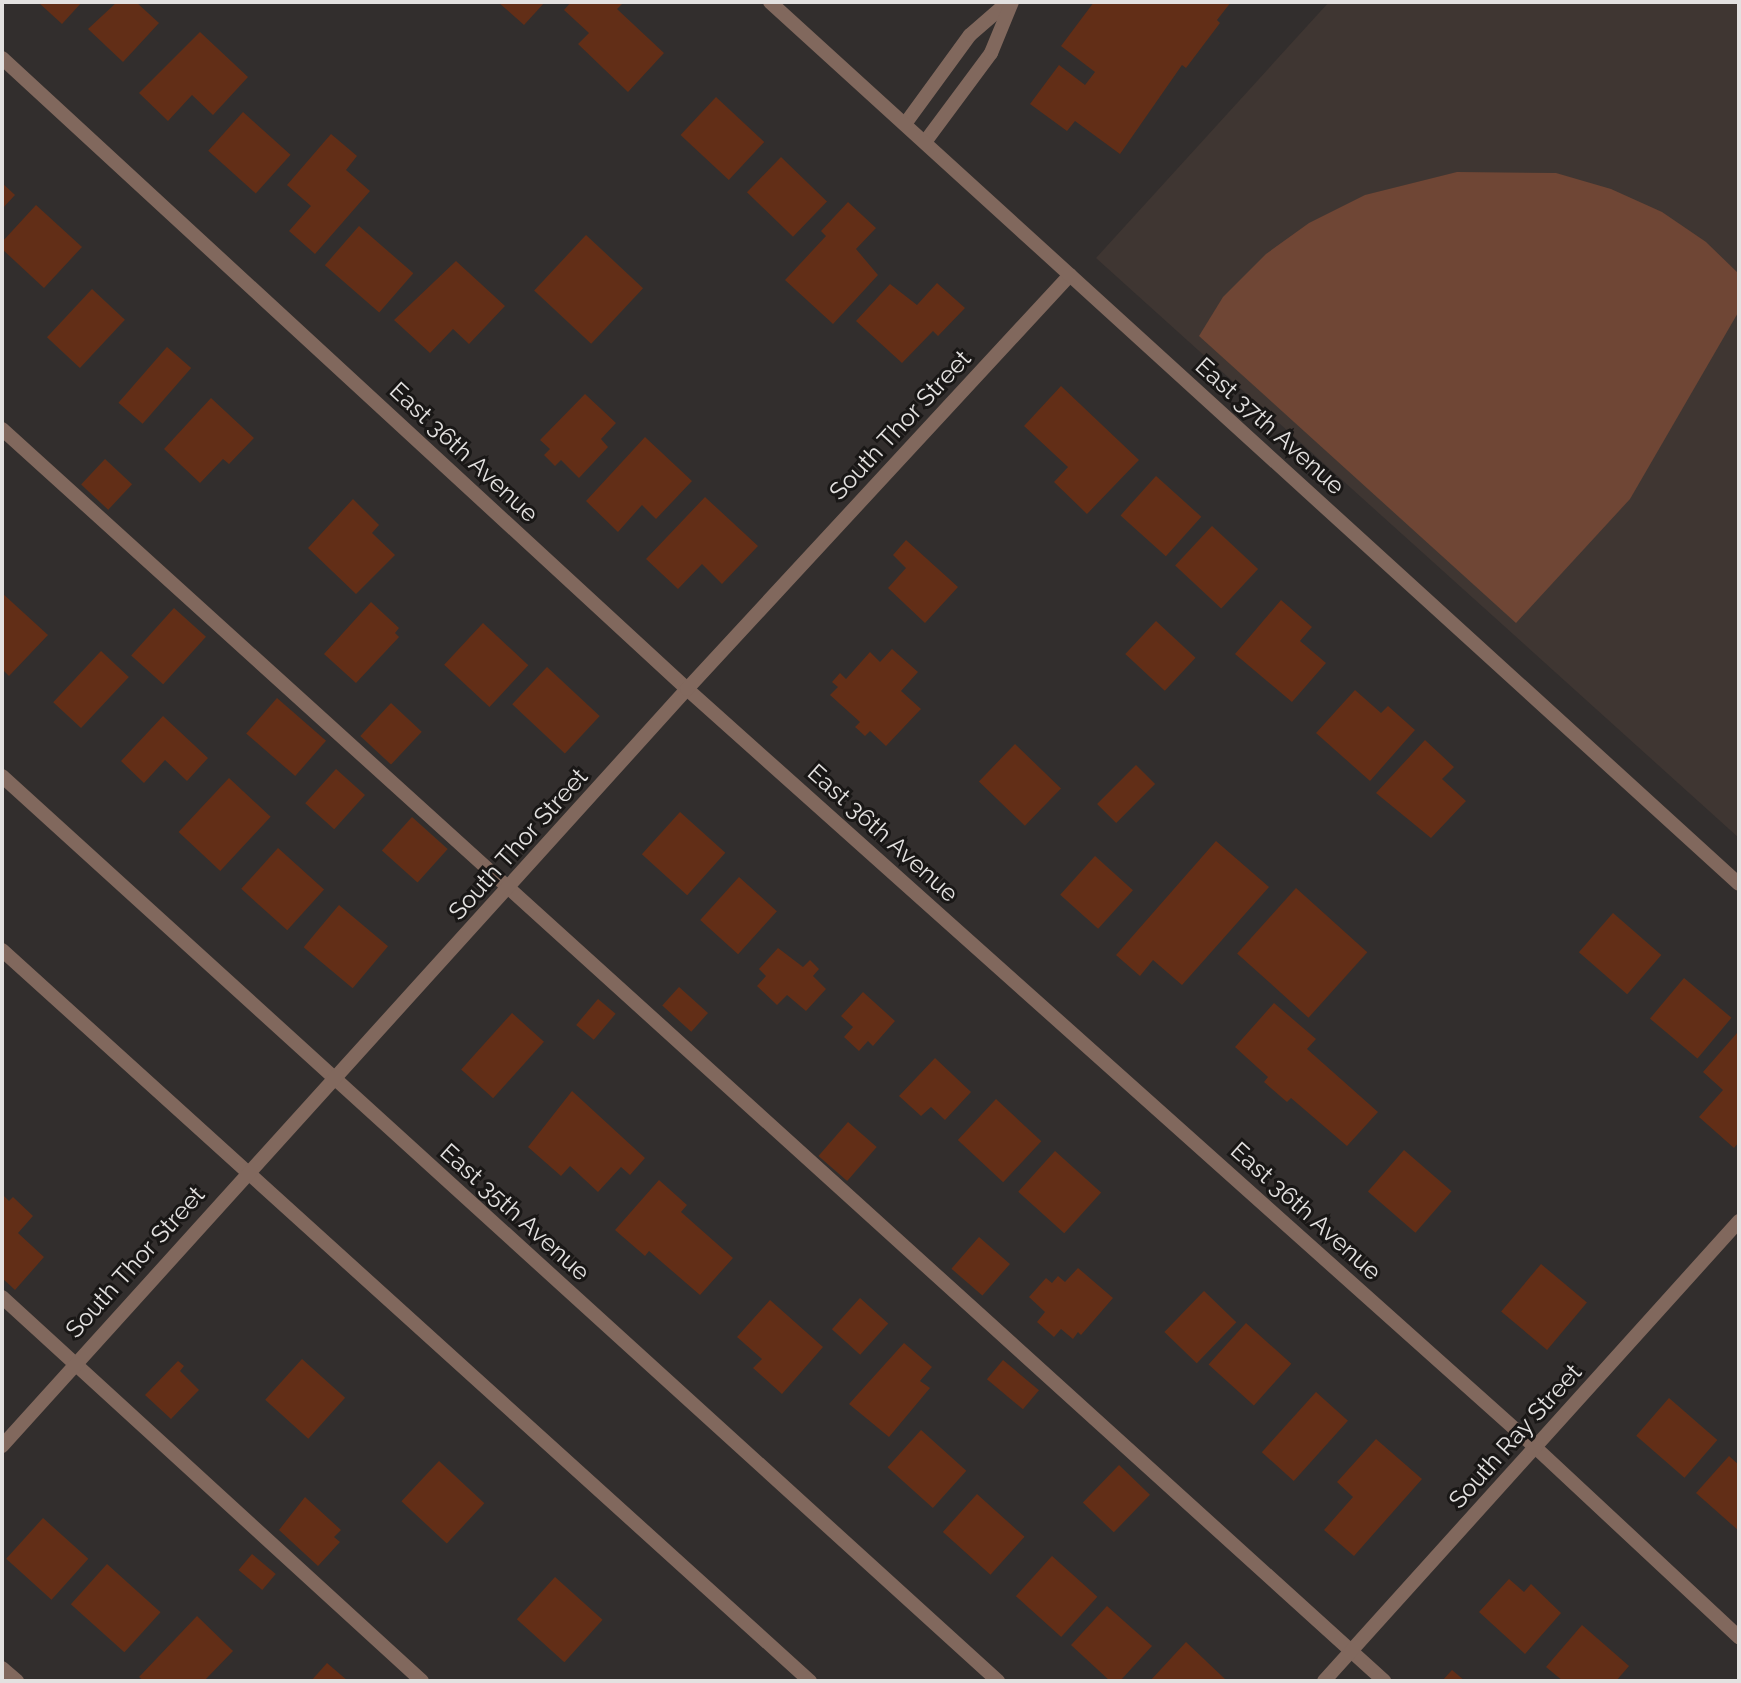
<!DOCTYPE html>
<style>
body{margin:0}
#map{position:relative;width:1741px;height:1683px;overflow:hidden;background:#322e2d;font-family:Raleway,sans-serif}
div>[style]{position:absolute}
.built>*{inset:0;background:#3f3632}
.green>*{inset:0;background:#6f4635}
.building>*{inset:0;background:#622e17;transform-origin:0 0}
.service>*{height:14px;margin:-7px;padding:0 7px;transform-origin:7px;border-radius:7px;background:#81685d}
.minor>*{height:14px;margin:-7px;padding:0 7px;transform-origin:7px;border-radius:7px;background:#81685d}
.tertiary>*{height:14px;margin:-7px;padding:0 7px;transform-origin:7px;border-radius:7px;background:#81685d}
span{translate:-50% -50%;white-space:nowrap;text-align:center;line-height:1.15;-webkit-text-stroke:6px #191716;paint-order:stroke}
.street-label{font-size:24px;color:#e3e1e0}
.frame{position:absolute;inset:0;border:4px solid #e3e1e0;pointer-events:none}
</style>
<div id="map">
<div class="built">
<div style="clip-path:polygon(1329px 2px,1739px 2px,1739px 838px,1096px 258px)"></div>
</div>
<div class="green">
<div style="clip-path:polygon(1457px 172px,1556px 173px,1611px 189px,1662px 212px,1706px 242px,1739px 274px,1739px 311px,1630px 499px,1516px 623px,1199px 336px,1223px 297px,1266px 254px,1309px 223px,1365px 195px)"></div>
</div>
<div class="building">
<div style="clip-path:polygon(38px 2px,82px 2px,62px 24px)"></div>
<div style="clip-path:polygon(117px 2px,136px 2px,159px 23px,123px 62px,88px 29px)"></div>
<div style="clip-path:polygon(498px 2px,545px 2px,524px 25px)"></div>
<div style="clip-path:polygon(571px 2px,624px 2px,617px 9px,664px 53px,628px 92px,578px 44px,589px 33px,564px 10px)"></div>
<div style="clip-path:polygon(1094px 2px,1231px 2px,1217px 20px,1220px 23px,1186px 68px,1182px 65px,1120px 154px,1075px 121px,1067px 131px,1030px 104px,1059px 65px,1085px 85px,1095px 72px,1061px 46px)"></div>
<div style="clip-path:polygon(200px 32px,248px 77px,213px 115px,192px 95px,168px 121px,139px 93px)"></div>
<div style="left:716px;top:97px;width:66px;height:52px;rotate:43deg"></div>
<div style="left:243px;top:112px;width:64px;height:52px;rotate:42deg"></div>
<div style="clip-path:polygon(331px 134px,357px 156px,346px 170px,370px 191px,315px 254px,289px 231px,311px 206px,287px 185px)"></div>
<div style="left:781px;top:157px;width:64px;height:49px;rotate:44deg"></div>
<div style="clip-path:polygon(2px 183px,15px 195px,2px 209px)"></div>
<div style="clip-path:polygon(848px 202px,876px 228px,856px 249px,878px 275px,833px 324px,785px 280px,826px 236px,821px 231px)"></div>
<div style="clip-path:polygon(36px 205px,82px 247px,44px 288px,2px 249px,2px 242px)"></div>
<div style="left:359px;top:226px;width:72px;height:52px;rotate:41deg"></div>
<div style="left:586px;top:235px;width:78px;height:76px;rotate:43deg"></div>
<div style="clip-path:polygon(456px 261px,505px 306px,469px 344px,453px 329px,430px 353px,394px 320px)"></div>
<div style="clip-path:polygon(937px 283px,965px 308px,938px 336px,933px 331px,902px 363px,856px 321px,890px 284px,917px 305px)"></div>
<div style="left:92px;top:289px;width:45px;height:66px;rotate:43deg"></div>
<div style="left:167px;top:347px;width:32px;height:74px;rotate:41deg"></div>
<div style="clip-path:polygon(1061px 386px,1139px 460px,1087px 514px,1054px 482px,1068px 467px,1024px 426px)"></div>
<div style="clip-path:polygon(585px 394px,616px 423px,601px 439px,608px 447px,579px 478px,561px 460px,555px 466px,544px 455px,550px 449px,540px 440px)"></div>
<div style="clip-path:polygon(211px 398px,254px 438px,229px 464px,223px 459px,200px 483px,164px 449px)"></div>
<div style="clip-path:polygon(645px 437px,692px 481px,656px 519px,642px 505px,618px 532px,586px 501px)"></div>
<div style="left:105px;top:459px;width:37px;height:35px;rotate:43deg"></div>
<div style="left:1156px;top:476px;width:61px;height:53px;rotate:42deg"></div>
<div style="clip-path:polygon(705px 497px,758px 546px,722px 584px,702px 564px,678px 589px,646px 559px)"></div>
<div style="clip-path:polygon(353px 499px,379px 525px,372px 533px,395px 555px,356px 594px,308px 548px)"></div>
<div style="left:1212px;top:526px;width:63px;height:54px;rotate:43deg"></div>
<div style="clip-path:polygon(906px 540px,958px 587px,925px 623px,888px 588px,906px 568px,893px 555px)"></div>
<div style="clip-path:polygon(2px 593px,48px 635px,9px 676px,2px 669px)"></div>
<div style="clip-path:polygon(1281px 600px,1312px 627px,1300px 641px,1326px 663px,1292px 702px,1235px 654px)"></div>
<div style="clip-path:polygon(371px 602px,399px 628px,395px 633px,399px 637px,356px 683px,324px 654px)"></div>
<div style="left:174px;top:608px;width:43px;height:64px;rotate:42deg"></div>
<div style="left:1156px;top:621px;width:54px;height:45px;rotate:43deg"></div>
<div style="left:483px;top:623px;width:62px;height:57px;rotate:43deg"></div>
<div style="clip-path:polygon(892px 649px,918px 672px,901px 691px,921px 709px,886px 746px,870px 731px,865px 736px,855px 727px,860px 722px,830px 695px,838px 687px,832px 682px,840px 673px,846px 679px,870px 652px,880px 662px)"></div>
<div style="left:101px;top:651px;width:38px;height:70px;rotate:43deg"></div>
<div style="left:547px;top:667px;width:72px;height:51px;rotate:43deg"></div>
<div style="clip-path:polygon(1355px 690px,1381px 713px,1388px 706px,1415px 730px,1370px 781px,1316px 733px)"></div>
<div style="left:277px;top:698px;width:65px;height:47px;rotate:41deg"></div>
<div style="left:391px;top:703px;width:42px;height:45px;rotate:43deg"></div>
<div style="clip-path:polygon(163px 716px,208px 758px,187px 781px,165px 760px,144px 783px,121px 761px)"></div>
<div style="clip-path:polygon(1425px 740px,1454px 767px,1442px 779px,1466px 801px,1431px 838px,1376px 793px)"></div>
<div style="left:1015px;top:744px;width:64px;height:52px;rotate:44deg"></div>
<div style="left:1136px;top:765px;width:27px;height:55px;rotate:45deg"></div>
<div style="left:336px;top:769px;width:39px;height:46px;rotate:42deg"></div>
<div style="left:229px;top:778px;width:57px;height:74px;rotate:43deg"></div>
<div style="left:680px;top:812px;width:61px;height:57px;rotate:42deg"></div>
<div style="left:412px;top:817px;width:48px;height:45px;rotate:42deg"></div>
<div style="clip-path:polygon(1216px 841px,1269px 887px,1182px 985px,1153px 960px,1140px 976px,1116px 955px)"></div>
<div style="left:278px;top:848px;width:62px;height:55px;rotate:42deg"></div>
<div style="left:1095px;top:856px;width:51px;height:52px;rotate:42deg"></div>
<div style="left:739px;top:877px;width:51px;height:58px;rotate:42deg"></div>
<div style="left:1296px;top:888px;width:96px;height:88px;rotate:42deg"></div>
<div style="left:339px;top:905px;width:64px;height:55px;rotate:40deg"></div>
<div style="left:1613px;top:913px;width:64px;height:52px;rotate:41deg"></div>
<div style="clip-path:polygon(778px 948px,803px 967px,810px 960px,819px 969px,813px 976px,826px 989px,806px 1011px,787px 995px,777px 1005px,757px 986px,766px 976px,759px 969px)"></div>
<div style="left:1684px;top:978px;width:62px;height:53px;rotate:40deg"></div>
<div style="left:679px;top:987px;width:39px;height:25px;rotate:42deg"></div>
<div style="clip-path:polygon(863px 992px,895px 1021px,873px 1046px,868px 1041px,859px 1051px,844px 1037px,853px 1027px,841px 1016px)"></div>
<div style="left:598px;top:999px;width:23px;height:34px;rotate:40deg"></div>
<div style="clip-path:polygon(1274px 1003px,1316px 1039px,1307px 1049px,1378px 1112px,1347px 1146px,1291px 1098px,1287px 1102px,1264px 1082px,1268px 1077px,1235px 1047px)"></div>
<div style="left:512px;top:1013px;width:43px;height:76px;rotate:42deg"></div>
<div style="clip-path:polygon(1737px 1033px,1739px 1142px,1734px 1148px,1699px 1117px,1723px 1090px,1703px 1072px)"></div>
<div style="clip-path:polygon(935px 1058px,971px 1092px,945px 1120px,931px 1107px,921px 1116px,899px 1096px)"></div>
<div style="clip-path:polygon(572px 1091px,645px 1158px,630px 1175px,621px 1167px,598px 1192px,570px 1166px,561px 1176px,528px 1147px)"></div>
<div style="left:996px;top:1099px;width:62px;height:56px;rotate:43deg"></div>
<div style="left:848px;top:1122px;width:38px;height:45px;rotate:41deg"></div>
<div style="left:1404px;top:1150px;width:63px;height:55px;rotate:41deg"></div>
<div style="left:1055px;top:1151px;width:62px;height:55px;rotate:42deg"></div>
<div style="clip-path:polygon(659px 1180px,687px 1205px,681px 1212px,733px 1258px,700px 1295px,649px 1251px,645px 1256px,615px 1230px)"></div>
<div style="clip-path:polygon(2px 1194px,9px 1201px,13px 1197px,33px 1216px,18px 1233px,44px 1257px,15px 1290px,2px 1278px)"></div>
<div style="left:979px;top:1237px;width:41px;height:42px;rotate:41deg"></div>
<div style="left:1541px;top:1264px;width:60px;height:62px;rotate:40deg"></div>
<div style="clip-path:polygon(1078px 1268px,1113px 1298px,1081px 1335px,1078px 1332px,1073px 1339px,1061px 1329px,1054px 1337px,1037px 1322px,1045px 1312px,1029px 1297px,1046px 1278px,1052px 1283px,1058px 1276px,1065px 1282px)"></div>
<div style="left:1204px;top:1291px;width:45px;height:57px;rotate:44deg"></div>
<div style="left:860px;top:1298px;width:38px;height:42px;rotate:42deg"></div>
<div style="clip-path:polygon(770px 1300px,823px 1347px,782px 1394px,753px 1368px,762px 1359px,737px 1337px)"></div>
<div style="left:1246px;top:1323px;width:61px;height:56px;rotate:42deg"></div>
<div style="clip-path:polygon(904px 1343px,932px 1367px,920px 1381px,930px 1388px,889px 1437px,849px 1404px)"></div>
<div style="left:302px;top:1359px;width:58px;height:55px;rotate:42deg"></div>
<div style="left:1003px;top:1360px;width:47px;height:25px;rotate:40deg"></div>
<div style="clip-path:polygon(178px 1361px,184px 1366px,180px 1371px,199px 1390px,171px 1419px,145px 1395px)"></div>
<div style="left:1316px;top:1392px;width:43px;height:81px;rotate:42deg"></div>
<div style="left:1669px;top:1398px;width:64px;height:50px;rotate:41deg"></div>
<div style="left:921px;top:1430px;width:61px;height:50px;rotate:42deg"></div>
<div style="clip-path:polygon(1376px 1439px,1422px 1479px,1354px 1556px,1324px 1530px,1353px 1497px,1337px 1482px)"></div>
<div style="clip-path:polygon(1729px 1456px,1739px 1465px,1739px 1531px,1696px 1493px)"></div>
<div style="left:439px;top:1461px;width:62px;height:55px;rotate:43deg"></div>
<div style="left:1119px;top:1465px;width:43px;height:52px;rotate:44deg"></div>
<div style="left:977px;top:1494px;width:64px;height:51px;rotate:42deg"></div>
<div style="clip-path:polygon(305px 1497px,341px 1530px,334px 1537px,340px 1542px,318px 1566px,279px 1530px)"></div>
<div style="left:43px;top:1518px;width:61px;height:55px;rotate:42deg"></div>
<div style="left:252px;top:1554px;width:31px;height:21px;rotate:40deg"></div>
<div style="left:1052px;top:1556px;width:61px;height:54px;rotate:42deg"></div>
<div style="left:107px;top:1564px;width:72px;height:54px;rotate:42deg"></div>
<div style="left:555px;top:1577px;width:64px;height:57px;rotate:42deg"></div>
<div style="clip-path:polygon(1509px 1579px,1524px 1592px,1531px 1584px,1561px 1613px,1525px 1654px,1479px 1612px)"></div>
<div style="clip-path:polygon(1107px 1606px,1152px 1646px,1120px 1681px,1110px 1681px,1071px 1645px)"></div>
<div style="clip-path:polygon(197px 1616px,233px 1651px,204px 1681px,144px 1681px,139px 1677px)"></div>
<div style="clip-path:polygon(1582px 1625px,1629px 1666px,1616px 1681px,1563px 1681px,1546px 1667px)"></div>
<div style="clip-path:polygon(1186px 1642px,1225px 1679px,1223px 1681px,1150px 1681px)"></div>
<div style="clip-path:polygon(327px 1663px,348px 1681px,311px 1681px)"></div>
<div style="clip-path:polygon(1452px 1670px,1465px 1681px,1442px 1681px)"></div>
</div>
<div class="service">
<div style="left:2px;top:429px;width:1865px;rotate:42.17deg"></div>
<div style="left:2px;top:1297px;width:569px;rotate:42.44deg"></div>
</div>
<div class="minor">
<div style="left:2px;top:58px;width:931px;rotate:42.65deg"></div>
<div style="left:687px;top:689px;width:1137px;rotate:41.79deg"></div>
<div style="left:1535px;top:1447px;width:279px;rotate:43deg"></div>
<div style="left:905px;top:124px;width:110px;rotate:-53.9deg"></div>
<div style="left:970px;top:35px;width:50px;rotate:-41deg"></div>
<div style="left:925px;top:142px;width:111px;rotate:-53.4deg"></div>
<div style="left:991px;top:53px;width:55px;rotate:-67.6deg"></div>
<div style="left:2px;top:776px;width:1346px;rotate:42.26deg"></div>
<div style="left:2px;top:950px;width:1090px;rotate:42.14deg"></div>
<div style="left:2px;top:1446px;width:1021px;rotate:-47.86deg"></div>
<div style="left:687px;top:689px;width:564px;rotate:-47.23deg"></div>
<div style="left:2px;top:1668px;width:20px;rotate:41deg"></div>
</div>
<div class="tertiary">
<div style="left:770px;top:2px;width:1310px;rotate:42.31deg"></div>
<div style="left:1324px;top:1681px;width:620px;rotate:-47.94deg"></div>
</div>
<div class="street-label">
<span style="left:900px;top:425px;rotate:-47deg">South Thor Street</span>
<span style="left:1270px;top:426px;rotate:42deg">East 37th Avenue</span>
<span style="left:464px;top:452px;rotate:43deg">East 36th Avenue</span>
<span style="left:883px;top:833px;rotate:42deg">East 36th Avenue</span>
<span style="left:518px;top:844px;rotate:-48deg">South Thor Street</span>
<span style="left:1306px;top:1211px;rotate:42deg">East 36th Avenue</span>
<span style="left:515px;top:1212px;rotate:42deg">East 35th Avenue</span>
<span style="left:135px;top:1262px;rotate:-48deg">South Thor Street</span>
<span style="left:1515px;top:1436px;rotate:-48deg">South Ray Street</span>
</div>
<div class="frame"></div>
</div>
